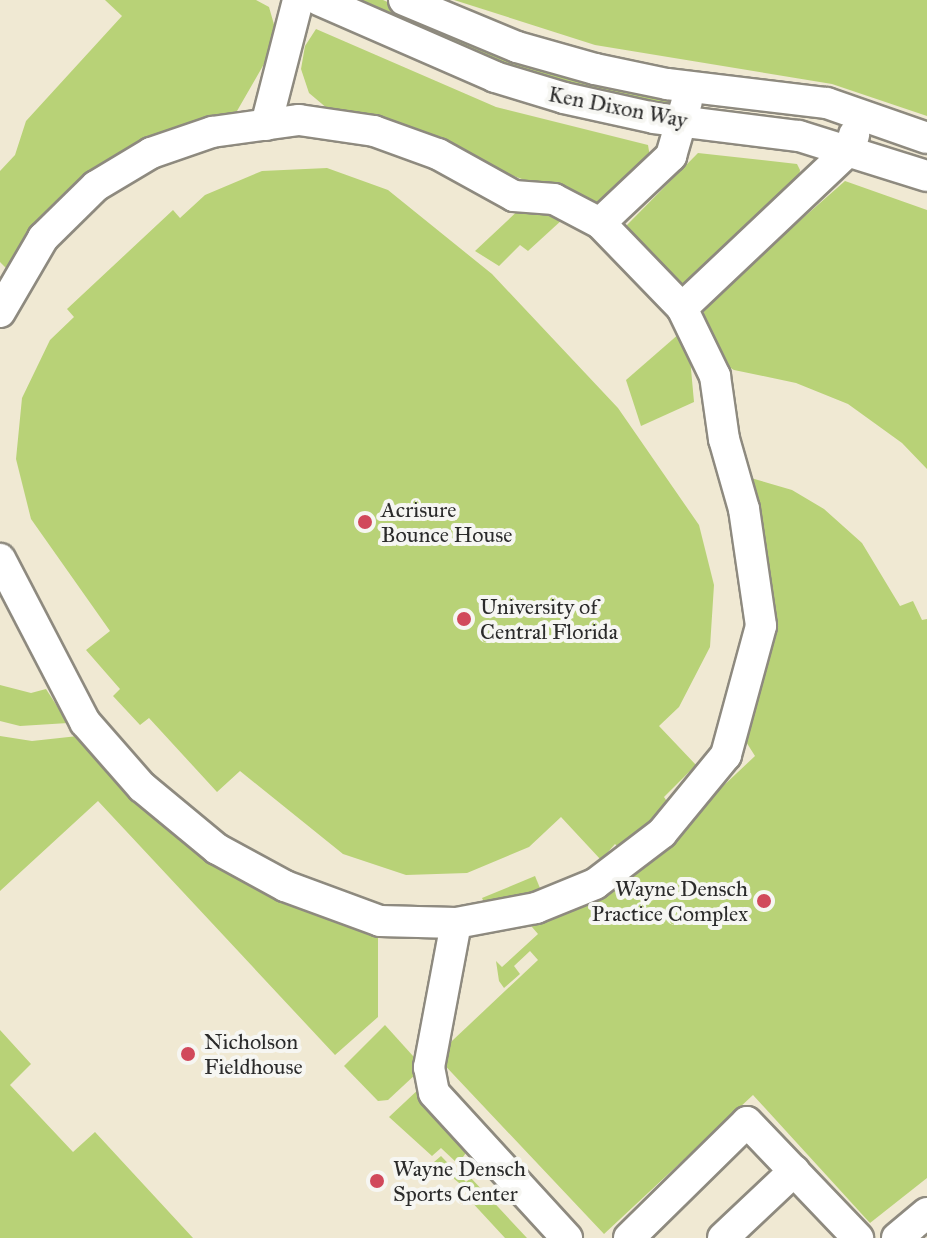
<!DOCTYPE html>
<style>
body{margin:0}
#map{position:relative;width:927px;height:1238px;overflow:hidden;background:#f0e9d3;font-family:"IM FELL Great Primer",serif}
div>[style]{position:absolute}
.green>*{inset:0;background:#b8d277}
.roads{filter:drop-shadow(2px 0 #8e8a7f) drop-shadow(-2px 0 #8e8a7f) drop-shadow(0 2px #8e8a7f) drop-shadow(0 -2px #8e8a7f)}
.minor>*{height:30px;margin:-15px;padding:0 15px;transform-origin:15px;border-radius:15px;background:#fff}
.dots>*{width:22px;height:22px;translate:-50% -50%;box-sizing:border-box;border:4px solid #f6f6f2;border-radius:50%}
span{translate:-50% -50%;white-space:nowrap;text-align:center;line-height:1.15;-webkit-text-stroke:8px #f6f6f2;paint-order:stroke}
.street-label{font-size:22px;color:#2b2b2b}
.poi-label{font-size:22px;color:#2b2b2b}
.left{translate:0 -50%;text-align:left}
.right{translate:-100% -50%;text-align:right}
</style>
<div id="map">
<div class="green">
<div style="clip-path:polygon(105px 0,256px 0,269px 7px,275px 28px,268px 57px,237px 111px,181px 128px,37px 229px,7px 269px,0 262px,0 171px,15px 155px,26px 121px,122px 16px)"></div>
<div style="clip-path:polygon(351px 0,383px 0,460px 34px,672px 97px,672px 102px,669px 107px,521px 70px)"></div>
<div style="clip-path:polygon(454px 0,927px 0,927px 116px,832px 84px,595px 45px)"></div>
<div style="clip-path:polygon(316px 29px,496px 107px,648px 145px,650px 157px,606px 203px,594px 205px,328px 109px,309px 93px,301px 69px,305px 46px)"></div>
<div style="clip-path:polygon(698px 153px,797px 164px,800px 170px,799px 179px,683px 285px,629px 234px,626px 226px)"></div>
<div style="clip-path:polygon(327px 168px,388px 190px,492px 274px,618px 408px,699px 525px,714px 585px,710px 647px,679px 707px,659px 726px,696px 765px,664px 797px,670px 806px,622px 851px,615px 844px,601px 860px,561px 817px,529px 847px,467px 873px,406px 875px,343px 854px,240px 771px,217px 792px,149px 718px,140px 725px,113px 696px,120px 689px,86px 650px,110px 631px,31px 519px,16px 459px,22px 398px,50px 340px,74px 317px,67px 309px,173px 210px,180px 218px,205px 195px,262px 171px)"></div>
<div style="clip-path:polygon(845px 181px,927px 210px,927px 469px,902px 443px,848px 404px,796px 383px,734px 370px,715px 359px,704px 326px,704px 309px,712px 298px)"></div>
<div style="clip-path:polygon(524px 205px,563px 219px,528px 251px,520px 245px,499px 266px,475px 251px)"></div>
<div style="clip-path:polygon(680px 333px,690px 358px,694px 402px,641px 426px,626px 380px)"></div>
<div style="clip-path:polygon(744px 476px,792px 490px,824px 509px,862px 543px,900px 606px,913px 601px,922px 620px,927px 619px,927px 1178px,870px 1223px,753px 1095px,604px 1234px,436px 1056px,538px 960px,530px 951px,514px 966px,520px 974px,504px 988px,499px 981px,496px 961px,502px 967px,538px 934px,526px 920px,617px 886px,755px 756px,743px 737px,772px 648px,774px 605px,767px 549px)"></div>
<div style="clip-path:polygon(0 685px,31px 693px,46px 689px,68px 723px,20px 726px,0 721px)"></div>
<div style="clip-path:polygon(0 736px,32px 741px,78px 736px,144px 803px,378px 931px,378px 1017px,335px 1055px,98px 801px,0 891px)"></div>
<div style="clip-path:polygon(535px 876px,542px 893px,486px 906px,482px 898px)"></div>
<div style="clip-path:polygon(385px 1025px,413px 1056px,417px 1073px,388px 1100px,378px 1101px,344px 1066px)"></div>
<div style="clip-path:polygon(0 1030px,31px 1064px,10px 1085px,73px 1152px,95px 1132px,193px 1238px,0 1238px)"></div>
<div style="clip-path:polygon(421px 1087px,468px 1150px,458px 1164px,441px 1148px,432px 1156px,389px 1117px)"></div>
<div style="clip-path:polygon(441px 1156px,466px 1182px,471px 1178px,527px 1238px,505px 1238px,468px 1198px,471px 1193px,434px 1162px)"></div>
</div>
<div class="roads">
<div class="minor">
<div style="left:319px;top:0;width:192px;rotate:23.6deg"></div>
<div style="left:495px;top:77px;width:72px;rotate:16.9deg"></div>
<div style="left:564px;top:98px;width:92px;rotate:12.5deg"></div>
<div style="left:654px;top:118px;width:146px;rotate:7.1deg"></div>
<div style="left:799px;top:136px;width:134px;rotate:17.4deg"></div>
<div style="left:404px;top:0;width:122px;rotate:22.6deg"></div>
<div style="left:517px;top:47px;width:81px;rotate:15.8deg"></div>
<div style="left:595px;top:69px;width:74px;rotate:11.8deg"></div>
<div style="left:667px;top:84px;width:161px;rotate:6.8deg"></div>
<div style="left:827px;top:103px;width:106px;rotate:19.3deg"></div>
<div style="left:266px;top:125px;width:129px;rotate:-75.6deg"></div>
<div style="left:600px;top:223px;width:98px;rotate:-43.3deg"></div>
<div style="left:671px;top:156px;width:57px;rotate:-73.8deg"></div>
<div style="left:682px;top:308px;width:231px;rotate:-43.4deg"></div>
<div style="left:850px;top:149px;width:15px;rotate:-74deg"></div>
<div style="left:0;top:312px;width:86px;rotate:-59.8deg"></div>
<div style="left:43px;top:238px;width:74px;rotate:-44.5deg"></div>
<div style="left:96px;top:186px;width:64px;rotate:-31deg"></div>
<div style="left:151px;top:153px;width:65px;rotate:-19deg"></div>
<div style="left:212px;top:132px;width:88px;rotate:-7.9deg"></div>
<div style="left:299px;top:120px;width:76px;rotate:8.3deg"></div>
<div style="left:374px;top:131px;width:68px;rotate:19.8deg"></div>
<div style="left:438px;top:154px;width:87px;rotate:28.9deg"></div>
<div style="left:514px;top:196px;width:40px;rotate:4.3deg"></div>
<div style="left:554px;top:199px;width:52px;rotate:27.6deg"></div>
<div style="left:600px;top:223px;width:118px;rotate:46deg"></div>
<div style="left:682px;top:308px;width:76px;rotate:64.1deg"></div>
<div style="left:715px;top:376px;width:64px;rotate:81.9deg"></div>
<div style="left:724px;top:439px;width:73px;rotate:74.1deg"></div>
<div style="left:744px;top:509px;width:118px;rotate:81.7deg"></div>
<div style="left:761px;top:626px;width:134px;rotate:105.2deg"></div>
<div style="left:726px;top:755px;width:101px;rotate:129.4deg"></div>
<div style="left:662px;top:833px;width:84px;rotate:142.7deg"></div>
<div style="left:595px;top:884px;width:64px;rotate:157.9deg"></div>
<div style="left:536px;top:908px;width:81px;rotate:169.4deg"></div>
<div style="left:456px;top:923px;width:76px;rotate:-178.5deg"></div>
<div style="left:380px;top:921px;width:101px;rotate:-159.8deg"></div>
<div style="left:285px;top:886px;width:77px;rotate:-151.4deg"></div>
<div style="left:217px;top:849px;width:97px;rotate:-140.4deg"></div>
<div style="left:142px;top:787px;width:86px;rotate:-131.2deg"></div>
<div style="left:85px;top:722px;width:184px;rotate:-117.5deg"></div>
<div style="left:456px;top:923px;width:147px;rotate:100.6deg"></div>
<div style="left:429px;top:1067px;width:26px;rotate:79deg"></div>
<div style="left:434px;top:1093px;width:197px;rotate:47.5deg"></div>
<div style="left:629px;top:1238px;width:165px;rotate:-44.5deg"></div>
<div style="left:747px;top:1122px;width:161px;rotate:46.3deg"></div>
<div style="left:723px;top:1238px;width:98px;rotate:-43.3deg"></div>
<div style="left:897px;top:1238px;width:39px;rotate:-40deg"></div>
</div>
</div>
<div class="dots">
<div style="left:365px;top:522px;background:#d1495b"></div>
<div style="left:464px;top:619px;background:#d1495b"></div>
<div style="left:764px;top:901px;background:#d1495b"></div>
<div style="left:188px;top:1054px;background:#d1495b"></div>
<div style="left:377px;top:1181px;background:#d1495b"></div>
</div>
<div class="street-label">
<span style="left:618px;top:107px;rotate:11deg">Ken Dixon Way</span>
</div>
<div class="poi-label">
<span class="left" style="left:381px;top:522px">Acrisure<br>Bounce House</span>
<span class="left" style="left:480px;top:619px">University of<br>Central Florida</span>
<span class="right" style="left:748px;top:901px">Wayne Densch<br>Practice Complex</span>
<span class="left" style="left:204px;top:1054px">Nicholson<br>Fieldhouse</span>
<span class="left" style="left:393px;top:1181px">Wayne Densch<br>Sports Center</span>
</div>
</div>
